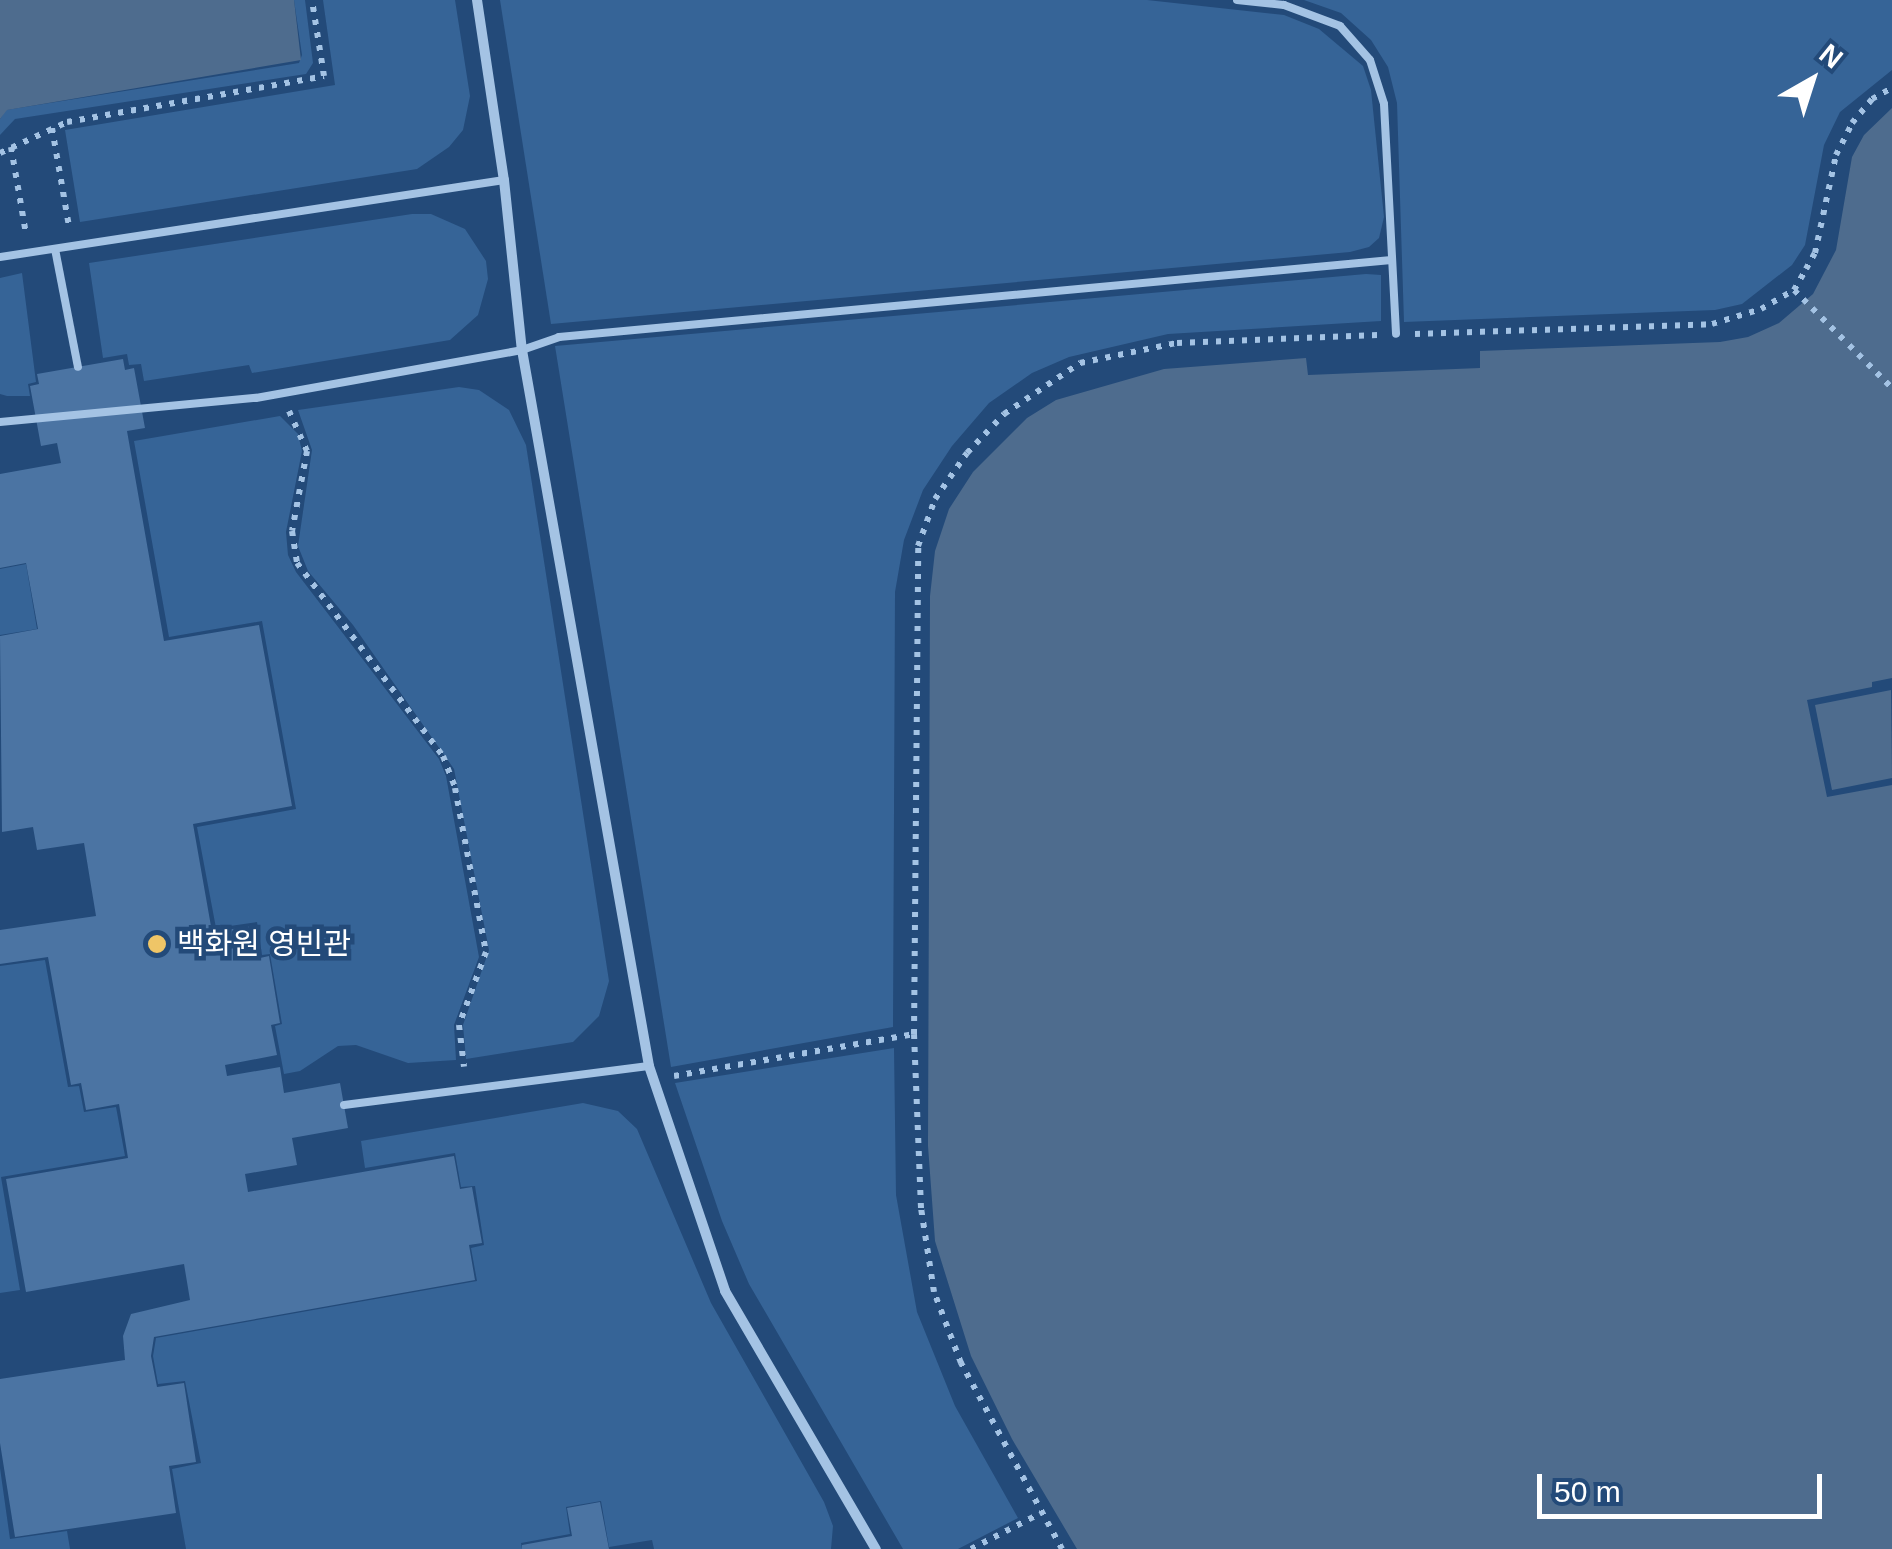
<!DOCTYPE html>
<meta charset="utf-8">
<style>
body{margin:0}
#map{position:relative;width:1892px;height:1549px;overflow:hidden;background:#234a79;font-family:Arial,"Noto Sans KR",sans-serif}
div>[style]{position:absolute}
.green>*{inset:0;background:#366497}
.water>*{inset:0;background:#4e6c8e}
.building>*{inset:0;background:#4b74a3}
.path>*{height:6px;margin-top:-3px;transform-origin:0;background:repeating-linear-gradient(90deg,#a4c3e4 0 5px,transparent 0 13px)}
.lane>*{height:8px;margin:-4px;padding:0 4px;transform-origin:4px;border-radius:4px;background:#a4c3e4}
.street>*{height:10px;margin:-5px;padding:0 5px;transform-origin:5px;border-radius:5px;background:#a4c3e4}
.dots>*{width:28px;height:28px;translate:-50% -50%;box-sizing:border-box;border:5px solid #234a79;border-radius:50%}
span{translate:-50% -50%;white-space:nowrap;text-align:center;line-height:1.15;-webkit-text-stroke:9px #234a79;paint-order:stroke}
.poi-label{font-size:30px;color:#fff}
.left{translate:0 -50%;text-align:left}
.north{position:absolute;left:1762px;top:30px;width:100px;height:100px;-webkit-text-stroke:8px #234a79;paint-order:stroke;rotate:39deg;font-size:28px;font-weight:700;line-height:40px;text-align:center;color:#fff}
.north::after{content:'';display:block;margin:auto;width:35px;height:45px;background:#fff;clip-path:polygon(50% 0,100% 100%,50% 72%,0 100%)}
.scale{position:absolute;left:1537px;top:1474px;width:285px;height:45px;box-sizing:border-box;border:5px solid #fff;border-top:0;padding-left:12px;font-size:30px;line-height:35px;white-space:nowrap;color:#fff;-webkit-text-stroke:8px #234a79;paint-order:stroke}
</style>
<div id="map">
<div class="green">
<div style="clip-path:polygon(294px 0,305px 0,313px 63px,306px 74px,15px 119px,0 135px,0 119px,6px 110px,299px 63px,302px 55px)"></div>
<div style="clip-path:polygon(323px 0,455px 0,470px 96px,463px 130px,449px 147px,417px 169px,80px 222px,65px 130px,335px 85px)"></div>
<div style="clip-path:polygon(500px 0,1147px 0,1284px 15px,1319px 29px,1363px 66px,1371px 90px,1384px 217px,1379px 238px,1369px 247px,1350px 252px,551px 324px)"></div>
<div style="clip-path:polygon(1304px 0,1892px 0,1892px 70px,1840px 112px,1824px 145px,1805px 245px,1792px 265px,1742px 304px,1715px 310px,1404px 322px,1397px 103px,1388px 67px,1371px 40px,1341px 13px)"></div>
<div style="clip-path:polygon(412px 214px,431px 214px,465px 229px,486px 261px,488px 279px,478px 315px,450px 340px,252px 373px,249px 365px,144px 381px,141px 364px,129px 365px,127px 354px,103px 358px,89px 263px)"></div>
<div style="clip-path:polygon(22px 273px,36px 382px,28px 384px,30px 396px,7px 396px,0 394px,0 278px)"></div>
<div style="clip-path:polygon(1366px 274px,1381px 275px,1381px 321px,1168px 334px,1069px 357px,1032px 373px,989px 403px,952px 446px,923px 490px,904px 540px,895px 592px,893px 1027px,671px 1067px,555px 346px)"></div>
<div style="clip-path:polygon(459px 387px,479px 390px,509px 410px,526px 445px,609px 981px,599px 1016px,573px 1042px,466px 1059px,463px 1025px,489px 950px,454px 769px,353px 625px,308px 571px,298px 546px,312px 450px,298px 410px)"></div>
<div style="clip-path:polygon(280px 416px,298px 434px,302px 451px,286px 532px,288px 555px,296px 572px,439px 759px,446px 776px,479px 957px,454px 1025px,456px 1060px,408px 1063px,356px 1045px,338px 1046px,300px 1071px,284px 1074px,275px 1026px,282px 1024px,270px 954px,262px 955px,257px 922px,216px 928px,197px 827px,296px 809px,262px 621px,169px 637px,134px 441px)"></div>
<div style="clip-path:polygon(26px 564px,37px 629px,0 635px,0 569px)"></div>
<div style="clip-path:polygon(45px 960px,68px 1087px,79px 1086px,84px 1112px,116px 1107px,125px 1156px,1px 1177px,20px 1290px,0 1293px,0 966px)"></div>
<div style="clip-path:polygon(894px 1048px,896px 1195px,917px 1312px,955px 1406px,1018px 1518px,958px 1549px,903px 1549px,749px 1284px,722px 1221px,675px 1083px)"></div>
<div style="clip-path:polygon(583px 1103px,618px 1111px,637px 1129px,711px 1303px,824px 1502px,833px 1526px,831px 1549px,654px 1549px,652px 1540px,609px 1547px,601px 1501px,566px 1507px,570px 1534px,521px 1543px,522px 1549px,186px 1549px,172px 1469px,201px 1463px,185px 1381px,158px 1384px,153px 1356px,156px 1338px,477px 1281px,471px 1248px,484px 1245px,475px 1186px,461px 1187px,455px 1153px,365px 1168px,361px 1141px)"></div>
<div style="clip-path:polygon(0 1468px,10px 1539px,67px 1531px,70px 1549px,0 1549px)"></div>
</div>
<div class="water">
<div style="clip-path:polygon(0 0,294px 0,301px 60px,7px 110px,0 119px)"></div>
<div style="clip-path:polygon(1892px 108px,1892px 678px,1872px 682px,1872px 687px,1807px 700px,1827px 797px,1892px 785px,1892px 1549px,1077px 1549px,1012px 1439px,971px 1356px,935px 1241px,928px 1146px,930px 596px,935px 551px,949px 509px,973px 472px,1027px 418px,1056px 400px,1164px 369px,1306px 358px,1308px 375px,1480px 368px,1480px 351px,1720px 342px,1748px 337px,1779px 323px,1813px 294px,1836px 250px,1852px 157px,1864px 135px)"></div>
<div style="clip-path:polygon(1891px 690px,1892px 778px,1832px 790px,1815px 705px)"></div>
</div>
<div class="building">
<div style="clip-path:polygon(123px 359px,125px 370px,134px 368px,145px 428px,127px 431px,164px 641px,259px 625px,292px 806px,193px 824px,212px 932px,254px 926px,260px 958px,269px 956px,280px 1023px,271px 1025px,277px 1055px,225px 1065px,227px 1076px,280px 1067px,284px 1093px,340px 1083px,348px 1128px,292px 1138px,297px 1165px,245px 1174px,248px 1192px,454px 1156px,460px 1189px,472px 1187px,482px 1243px,469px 1245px,475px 1280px,154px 1337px,151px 1356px,157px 1387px,184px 1383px,196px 1462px,169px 1466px,176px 1513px,15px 1537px,0 1443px,0 1379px,125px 1360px,123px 1336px,131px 1314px,190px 1300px,184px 1264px,26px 1292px,6px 1179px,128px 1158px,119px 1104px,86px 1110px,81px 1083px,71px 1085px,48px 957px,0 964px,0 930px,96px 916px,84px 843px,37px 850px,33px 827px,2px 832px,0 636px,38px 629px,26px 563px,0 568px,0 474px,61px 463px,57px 443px,41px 446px,30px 386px,39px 384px,37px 374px)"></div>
<div style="clip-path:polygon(600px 1502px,609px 1549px,522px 1549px,522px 1545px,572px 1536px,567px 1508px)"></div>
</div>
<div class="path">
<div style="left:52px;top:128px;width:99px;rotate:80.2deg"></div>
<div style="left:11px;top:147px;width:88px;rotate:80.2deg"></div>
<div style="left:0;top:153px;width:74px;rotate:-24.8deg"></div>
<div style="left:67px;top:122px;width:261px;rotate:-10.1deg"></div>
<div style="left:324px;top:76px;width:77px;rotate:-99deg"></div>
<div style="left:1794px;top:290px;width:139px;rotate:45deg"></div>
<div style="left:1415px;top:334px;width:297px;rotate:-1.9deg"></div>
<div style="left:1712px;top:324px;width:51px;rotate:-17deg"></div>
<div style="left:1761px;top:309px;width:38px;rotate:-30deg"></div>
<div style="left:1794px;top:290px;width:24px;rotate:-60deg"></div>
<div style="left:1806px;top:269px;width:18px;rotate:-61deg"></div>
<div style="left:1815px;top:253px;width:100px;rotate:-77.9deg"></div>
<div style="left:1836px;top:155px;width:36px;rotate:-63deg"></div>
<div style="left:1852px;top:123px;width:31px;rotate:-50deg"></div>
<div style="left:1872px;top:99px;width:23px;rotate:-29deg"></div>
<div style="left:289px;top:411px;width:44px;rotate:65.8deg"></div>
<div style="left:307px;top:451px;width:81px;rotate:100.6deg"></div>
<div style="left:292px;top:531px;width:32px;rotate:81deg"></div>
<div style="left:297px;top:563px;width:242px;rotate:52.9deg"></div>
<div style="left:443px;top:756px;width:34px;rotate:69deg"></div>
<div style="left:455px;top:788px;width:167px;rotate:79.3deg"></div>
<div style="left:486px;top:952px;width:78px;rotate:110.3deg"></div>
<div style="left:459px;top:1025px;width:42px;rotate:83.2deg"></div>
<div style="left:674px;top:1076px;width:244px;rotate:-9.9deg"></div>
<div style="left:971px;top:1549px;width:79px;rotate:-27.2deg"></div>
<div style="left:1062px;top:1549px;width:212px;rotate:-118.5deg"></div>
<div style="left:961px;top:1363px;width:76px;rotate:-110.8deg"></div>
<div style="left:934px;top:1292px;width:85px;rotate:-98.8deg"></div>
<div style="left:921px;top:1208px;width:174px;rotate:-92.3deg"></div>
<div style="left:914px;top:1034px;width:488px;rotate:-89.5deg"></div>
<div style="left:918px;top:546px;width:50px;rotate:-70.1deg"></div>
<div style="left:935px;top:499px;width:56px;rotate:-55.2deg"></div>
<div style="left:967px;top:453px;width:54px;rotate:-46.5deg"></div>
<div style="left:1004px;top:414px;width:92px;rotate:-33.9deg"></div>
<div style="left:1080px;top:363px;width:99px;rotate:-11.7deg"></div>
<div style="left:1177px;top:343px;width:201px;rotate:-2.3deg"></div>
</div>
<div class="lane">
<div style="left:1237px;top:0;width:47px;rotate:6.1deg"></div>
<div style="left:1284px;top:5px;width:60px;rotate:20.6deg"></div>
<div style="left:1340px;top:26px;width:45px;rotate:48.6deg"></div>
<div style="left:1370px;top:60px;width:46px;rotate:72.3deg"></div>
<div style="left:1384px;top:104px;width:230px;rotate:87deg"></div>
<div style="left:55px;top:249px;width:120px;rotate:79deg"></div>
<div style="left:0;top:257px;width:510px;rotate:-8.69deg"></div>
<div style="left:0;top:422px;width:257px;rotate:-5.4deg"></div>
<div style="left:256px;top:398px;width:270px;rotate:-10.2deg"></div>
<div style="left:522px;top:350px;width:39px;rotate:-19deg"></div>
<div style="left:559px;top:337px;width:836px;rotate:-5.29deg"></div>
<div style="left:344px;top:1105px;width:307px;rotate:-7.3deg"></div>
</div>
<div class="street">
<div style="left:477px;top:0;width:182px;rotate:81.5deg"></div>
<div style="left:504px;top:180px;width:171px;rotate:84deg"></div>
<div style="left:522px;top:350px;width:727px;rotate:79.94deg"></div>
<div style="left:649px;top:1066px;width:237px;rotate:71.3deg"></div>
<div style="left:725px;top:1291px;width:299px;rotate:59.7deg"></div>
</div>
<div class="dots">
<div style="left:157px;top:944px;background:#efc567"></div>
</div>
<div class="poi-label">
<span class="left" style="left:177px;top:944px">백화원 영빈관</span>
</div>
<div class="north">N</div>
<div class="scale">50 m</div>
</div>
